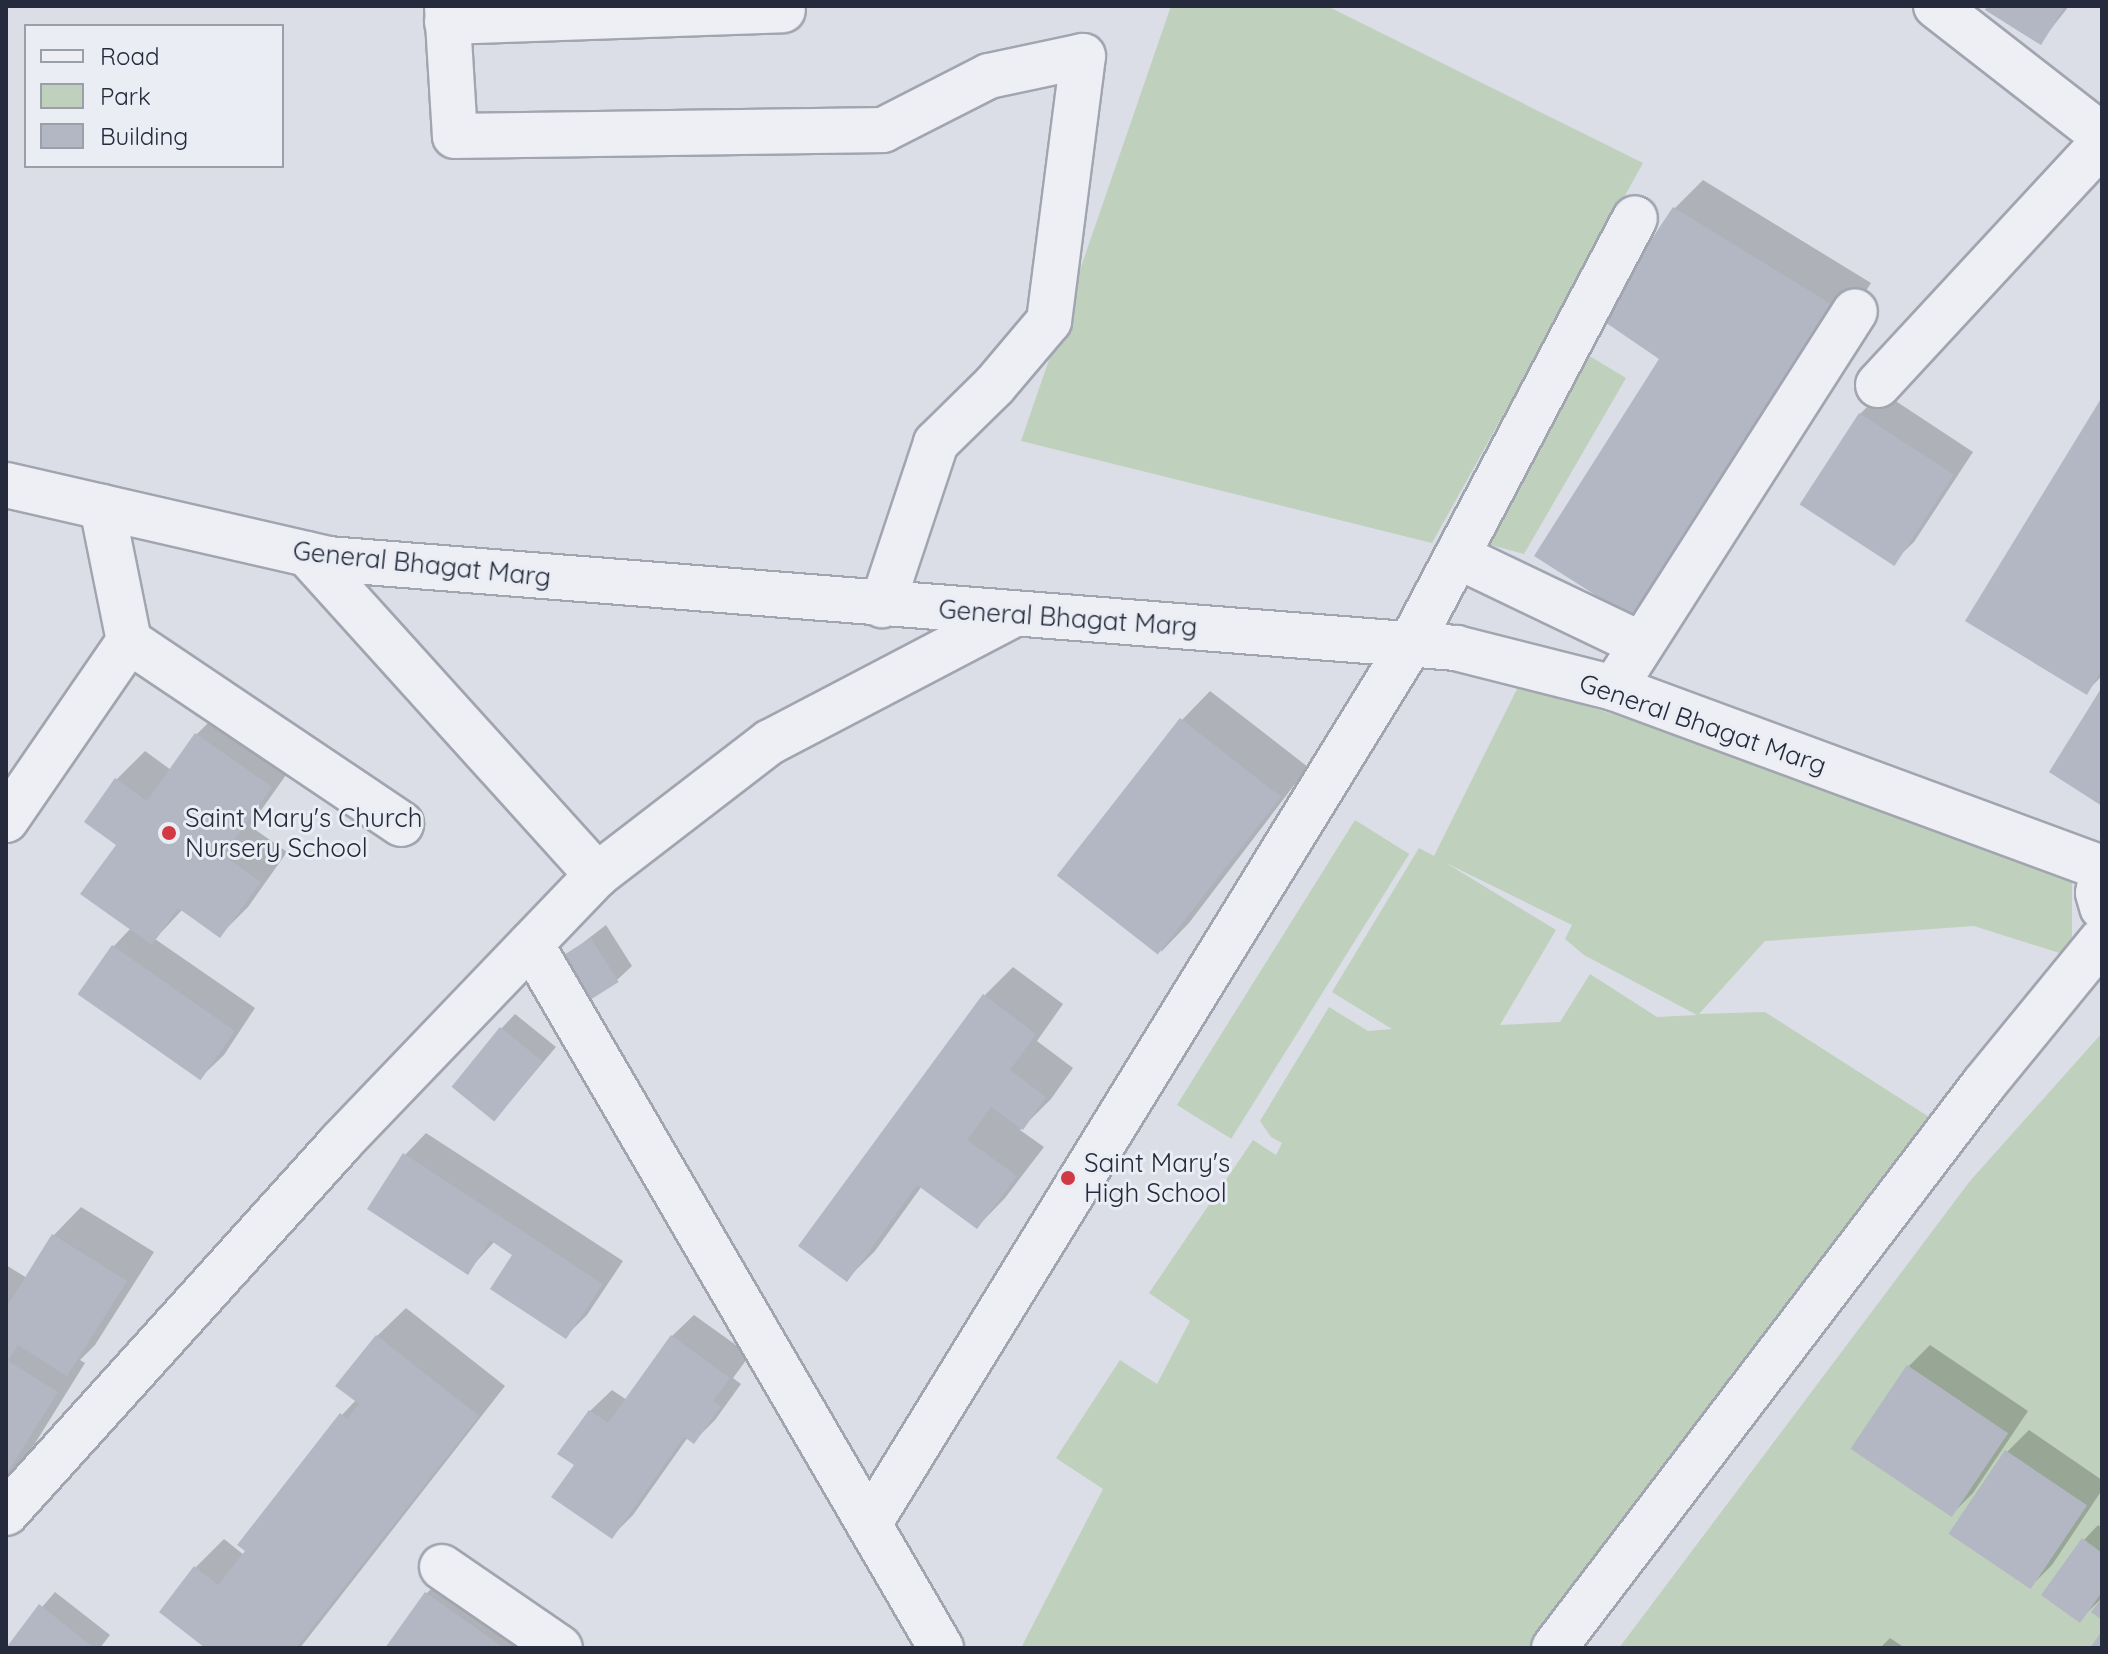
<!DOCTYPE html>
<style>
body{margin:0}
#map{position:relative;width:2108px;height:1654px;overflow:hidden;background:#dbdee6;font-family:Quicksand,sans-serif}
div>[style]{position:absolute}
.green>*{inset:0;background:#bfd0bc;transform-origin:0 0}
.shadow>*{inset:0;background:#0003}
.building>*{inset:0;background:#b2b7c3;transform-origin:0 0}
.roads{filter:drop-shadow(2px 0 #a1a5b0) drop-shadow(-2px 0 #a1a5b0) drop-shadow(0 2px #a1a5b0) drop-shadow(0 -2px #a1a5b0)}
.minor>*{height:44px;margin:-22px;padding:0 22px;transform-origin:22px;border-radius:22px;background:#eeeff4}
.dots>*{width:22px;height:22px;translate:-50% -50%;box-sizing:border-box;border:4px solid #eaedf4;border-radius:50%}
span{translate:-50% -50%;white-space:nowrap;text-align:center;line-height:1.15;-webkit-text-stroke:6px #eaedf4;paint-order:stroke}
.street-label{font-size:26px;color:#252b3c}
.poi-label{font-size:26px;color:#252b3c}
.left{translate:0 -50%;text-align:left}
.frame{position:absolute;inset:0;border:8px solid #252b3c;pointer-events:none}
.legend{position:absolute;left:24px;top:24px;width:260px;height:144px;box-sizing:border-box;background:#eaedf4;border:2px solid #9b9faa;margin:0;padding:10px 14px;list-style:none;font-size:24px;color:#252b3c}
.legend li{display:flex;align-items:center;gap:16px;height:40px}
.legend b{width:40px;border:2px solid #9b9faa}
</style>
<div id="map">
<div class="green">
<div style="clip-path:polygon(1171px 6px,1327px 6px,1643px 163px,1432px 543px,1021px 441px)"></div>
<div style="clip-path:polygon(1573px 346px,1626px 378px,1524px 554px,1469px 539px)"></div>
<div style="clip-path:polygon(evenodd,1519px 685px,1769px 763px,2072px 882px,2072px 957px,1974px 926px,1765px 941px,1699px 1014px,1765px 1012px,1937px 1122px,1540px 1648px,1021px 1648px,1103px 1489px,1056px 1458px,1120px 1360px,1157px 1384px,1190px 1321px,1149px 1293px,1253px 1140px,1276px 1155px,1282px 1143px,1271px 1137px,1260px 1121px,1329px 1007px,1368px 1031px,1392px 1029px,1332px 992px,1419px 848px,1434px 856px,1519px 685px,1446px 863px,1572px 925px,1565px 939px,1584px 955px,1697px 1015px,1657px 1017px,1590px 974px,1560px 1022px,1500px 1025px,1556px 930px,1446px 863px)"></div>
<div style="left:1355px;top:820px;width:64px;height:336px;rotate:32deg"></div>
<div style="clip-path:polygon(2102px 1033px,2102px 1648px,1619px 1648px,1970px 1181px)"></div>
</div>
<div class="shadow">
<div style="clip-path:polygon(1990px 6px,2069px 6px,2040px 43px)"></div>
<div style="clip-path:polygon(1703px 180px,1871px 283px,1672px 595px,1662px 358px,1675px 208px)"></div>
<div style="clip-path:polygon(1882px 392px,1973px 452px,1914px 542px,1892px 563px,1860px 414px)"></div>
<div style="clip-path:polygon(2102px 400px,2102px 676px,2086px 692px)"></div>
<div style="clip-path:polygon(1210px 691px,1308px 767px,1189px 923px,1161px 952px,1182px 720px)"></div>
<div style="clip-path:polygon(225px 706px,298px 758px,250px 826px,287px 852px,248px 907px,220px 935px,183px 909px,155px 939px,255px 1008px,224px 1055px,202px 1076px,113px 947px,131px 928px,118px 844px,117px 779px,145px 751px,171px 770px,197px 734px)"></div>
<div style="clip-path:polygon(606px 925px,632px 966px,617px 980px,563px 958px)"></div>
<div style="clip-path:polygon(1013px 967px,1063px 1004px,1037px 1041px,1073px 1068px,1051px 1099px,1020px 1130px,1044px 1147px,1005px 1198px,977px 1227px,922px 1186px,875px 1251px,847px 1279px,985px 995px)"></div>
<div style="clip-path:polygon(515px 1014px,556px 1047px,495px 1119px,501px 1029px)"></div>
<div style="clip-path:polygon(426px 1133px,623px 1261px,587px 1315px,566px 1336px,515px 1254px,495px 1241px,467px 1272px,405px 1155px)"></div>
<div style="clip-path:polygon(81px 1207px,154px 1252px,95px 1345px,80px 1360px,85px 1363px,6px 1490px,6px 1265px,27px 1278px,53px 1236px)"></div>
<div style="clip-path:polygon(406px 1308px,505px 1386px,300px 1648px,208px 1648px,196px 1567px,224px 1539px,244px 1555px,342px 1415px,356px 1400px,377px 1336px)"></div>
<div style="clip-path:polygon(694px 1315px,750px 1355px,733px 1378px,741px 1384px,715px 1420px,694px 1441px,688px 1437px,633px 1515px,611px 1537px,577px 1465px,590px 1411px,612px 1390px,627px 1400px,672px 1336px)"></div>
<div style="clip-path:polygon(1930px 1345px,2028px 1411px,1973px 1493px,1951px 1515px,1909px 1366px)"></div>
<div style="clip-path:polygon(2029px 1430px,2102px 1480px,2102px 1490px,2052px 1565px,2030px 1587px,2007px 1452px)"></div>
<div style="clip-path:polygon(2098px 1525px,2102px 1528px,2102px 1618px,2100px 1600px,2079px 1620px,2084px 1540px)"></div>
<div style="clip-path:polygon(455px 1565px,572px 1648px,387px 1648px,427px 1593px)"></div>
<div style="clip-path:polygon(55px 1592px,110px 1635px,100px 1648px,7px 1648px)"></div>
<div style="clip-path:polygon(1890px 1638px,1905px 1648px,1880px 1648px)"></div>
</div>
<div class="building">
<div style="clip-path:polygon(1987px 6px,2065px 6px,2041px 45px,1985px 10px)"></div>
<div style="clip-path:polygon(1673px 207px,1844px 312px,1644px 626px,1534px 556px,1659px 359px,1599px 318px)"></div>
<div style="clip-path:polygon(2102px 397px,2102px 669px,2087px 695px,1965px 621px)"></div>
<div style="left:1859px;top:413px;width:113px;height:109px;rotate:33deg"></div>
<div style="clip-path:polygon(2102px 687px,2102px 806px,2049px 772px)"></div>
<div style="left:1180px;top:718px;width:128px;height:200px;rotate:38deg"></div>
<div style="clip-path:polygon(195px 733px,272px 787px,223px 855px,261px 882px,220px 938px,178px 908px,152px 945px,80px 894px,116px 845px,84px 822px,115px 778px,147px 801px)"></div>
<div style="left:591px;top:938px;width:52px;height:36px;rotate:58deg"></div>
<div style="left:112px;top:945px;width:150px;height:60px;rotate:35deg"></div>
<div style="clip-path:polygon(983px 994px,1036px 1034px,1010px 1070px,1046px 1097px,1023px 1130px,991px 1107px,967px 1140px,1017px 1176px,977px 1229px,917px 1185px,847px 1282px,798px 1246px)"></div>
<div style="left:500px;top:1027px;width:55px;height:77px;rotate:39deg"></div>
<div style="clip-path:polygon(403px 1153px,603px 1284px,566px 1339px,490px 1289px,512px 1255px,490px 1240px,468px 1275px,367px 1209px)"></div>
<div style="clip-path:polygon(52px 1234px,127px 1281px,67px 1376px,18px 1345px,8px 1361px,58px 1392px,6px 1475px,6px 1308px)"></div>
<div style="clip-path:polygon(376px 1335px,479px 1416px,296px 1648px,205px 1648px,159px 1612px,194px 1566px,218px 1585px,245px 1551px,237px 1545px,340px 1413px,347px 1419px,359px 1404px,335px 1386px)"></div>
<div style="clip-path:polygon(671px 1335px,730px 1378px,713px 1401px,721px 1406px,694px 1444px,684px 1437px,612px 1539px,551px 1497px,574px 1465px,557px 1454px,589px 1410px,608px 1423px)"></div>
<div style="left:1907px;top:1365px;width:122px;height:101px;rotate:34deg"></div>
<div style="left:2005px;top:1450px;width:99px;height:101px;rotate:34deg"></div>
<div style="clip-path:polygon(2082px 1538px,2102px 1553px,2102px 1592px,2080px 1623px,2041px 1595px)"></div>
<div style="clip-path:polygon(425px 1592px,504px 1648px,385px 1648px)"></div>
<div style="clip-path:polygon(2102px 1598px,2102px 1620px,2091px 1612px)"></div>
<div style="clip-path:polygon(39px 1604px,94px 1648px,6px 1648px)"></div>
<div style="clip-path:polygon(2100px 1634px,2102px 1648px,2090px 1648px)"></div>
</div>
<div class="roads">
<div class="minor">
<div style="left:447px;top:6px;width:130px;rotate:86.5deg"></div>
<div style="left:455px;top:136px;width:428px;rotate:-0.8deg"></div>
<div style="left:883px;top:130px;width:119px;rotate:-27deg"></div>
<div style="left:989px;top:76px;width:96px;rotate:-12deg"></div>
<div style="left:1083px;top:56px;width:267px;rotate:97.3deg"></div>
<div style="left:1049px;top:321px;width:84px;rotate:130.2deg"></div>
<div style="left:995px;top:385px;width:83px;rotate:135.5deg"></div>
<div style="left:936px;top:443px;width:171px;rotate:108.4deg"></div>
<div style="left:1936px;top:6px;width:210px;rotate:37.9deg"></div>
<div style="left:447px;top:22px;width:336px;rotate:-2deg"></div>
<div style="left:1878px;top:385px;width:330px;rotate:-47.2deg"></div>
<div style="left:6px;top:485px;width:330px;rotate:12.9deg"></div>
<div style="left:328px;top:559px;width:1132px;rotate:4.51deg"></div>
<div style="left:1456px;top:648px;width:163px;rotate:14.2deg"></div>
<div style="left:1614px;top:688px;width:520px;rotate:20.25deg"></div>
<div style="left:102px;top:507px;width:137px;rotate:78.6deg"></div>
<div style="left:129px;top:641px;width:328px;rotate:33.9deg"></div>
<div style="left:307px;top:554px;width:433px;rotate:47.9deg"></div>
<div style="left:1457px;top:556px;width:204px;rotate:25.6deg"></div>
<div style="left:1614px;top:688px;width:447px;rotate:-57.4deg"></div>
<div style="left:6px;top:820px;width:217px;rotate:-55.5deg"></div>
<div style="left:2102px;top:871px;width:22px;rotate:100deg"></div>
<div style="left:2098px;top:893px;width:15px;rotate:74deg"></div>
<div style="left:531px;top:944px;width:815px;rotate:59.78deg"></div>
<div style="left:6px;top:1513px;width:498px;rotate:-47.9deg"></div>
<div style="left:340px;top:1143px;width:371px;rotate:-46.2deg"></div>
<div style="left:597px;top:875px;width:218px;rotate:-37.6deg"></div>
<div style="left:770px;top:742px;width:274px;rotate:-27.6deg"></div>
<div style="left:869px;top:1524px;width:1034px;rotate:-58.4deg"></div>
<div style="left:1411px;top:643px;width:480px;rotate:-62.2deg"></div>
<div style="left:442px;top:1567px;width:143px;rotate:34.5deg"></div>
<div style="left:1554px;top:1648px;width:709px;rotate:-52.68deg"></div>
<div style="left:1984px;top:1084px;width:186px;rotate:-50.7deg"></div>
</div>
</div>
<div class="dots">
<div style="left:169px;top:833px;background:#d13a45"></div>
<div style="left:1068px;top:1178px;background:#d13a45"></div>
</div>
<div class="street-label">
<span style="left:422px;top:564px;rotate:6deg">General Bhagat Marg</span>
<span style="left:1068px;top:618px;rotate:4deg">General Bhagat Marg</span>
<span style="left:1703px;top:724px;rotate:19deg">General Bhagat Marg</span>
</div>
<div class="poi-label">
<span class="left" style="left:185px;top:833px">Saint Mary's Church<br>Nursery School</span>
<span class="left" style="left:1084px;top:1178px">Saint Mary's<br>High School</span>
</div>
<div class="frame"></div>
<ul class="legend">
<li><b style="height:10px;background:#eeeff4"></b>Road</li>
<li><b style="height:22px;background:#bfd0bc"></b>Park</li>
<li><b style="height:22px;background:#b2b7c3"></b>Building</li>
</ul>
</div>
